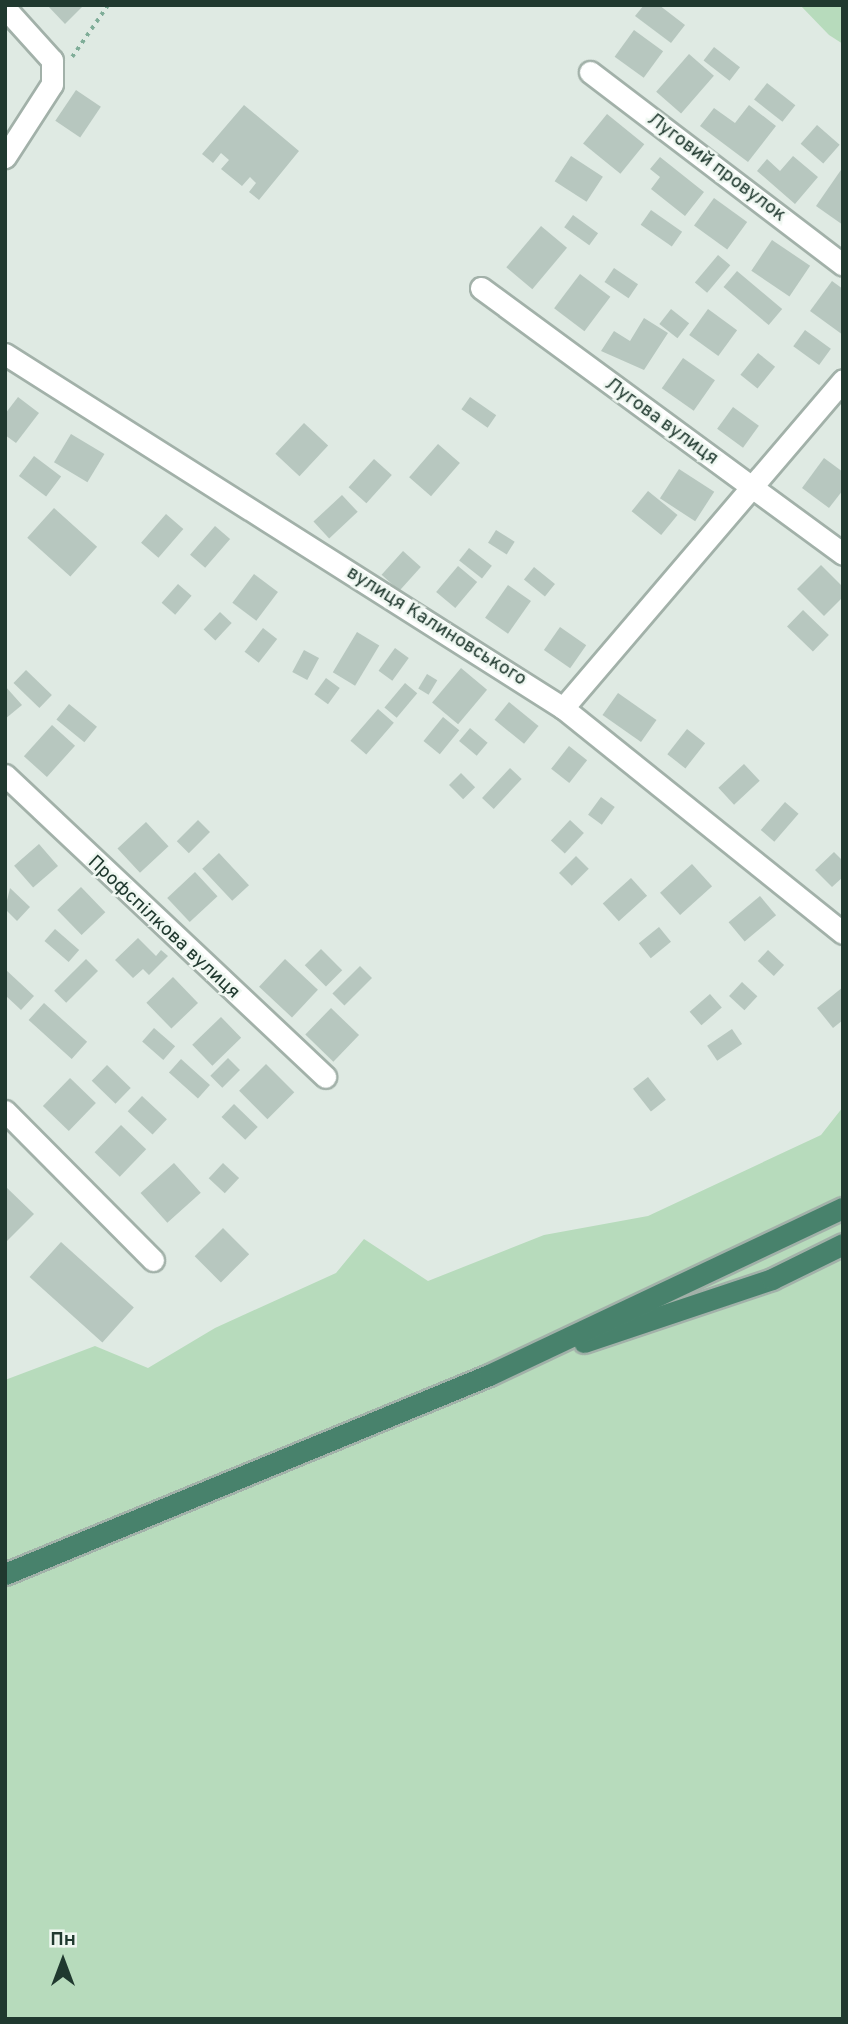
<!DOCTYPE html>
<meta charset="utf-8">
<style>
body{margin:0}
#map{position:relative;width:848px;height:2024px;overflow:hidden;background:#dfeae3;font-family:Overpass,sans-serif}
div>[style]{position:absolute}
.green>*{inset:0;background:#b7dbbc}
.building>*{inset:0;background:#b7c7bf;transform-origin:0 0}
.path>*{height:3.5px;margin-top:-1.75px;transform-origin:0;background:repeating-linear-gradient(90deg,#7fad98 0 3.5px,transparent 0 8.5px)}
.roads{filter:drop-shadow(2px 0 #a2b1a9) drop-shadow(-2px 0 #a2b1a9) drop-shadow(0 2px #a2b1a9) drop-shadow(0 -2px #a2b1a9)}
.minor>*{height:21px;margin:-10.5px;padding:0 10.5px;transform-origin:10.5px;border-radius:10.5px;background:#fff}
.secondary>*{height:21px;margin:-10.5px;padding:0 10.5px;transform-origin:10.5px;border-radius:10.5px;background:#fff}
.trunk>*{height:21px;margin:-10.5px;padding:0 10.5px;transform-origin:10.5px;border-radius:10.5px;background:#48826c}
span{translate:-50% -50%;white-space:nowrap;text-align:center;line-height:1.15;-webkit-text-stroke:5px #eff7f1;paint-order:stroke}
.street-label{font-size:19px;color:#20392f}
.frame{position:absolute;inset:0;border:7px solid #20392f;pointer-events:none}
.north{position:absolute;left:28px;top:1926px;width:70px;height:70px;-webkit-text-stroke:5px #eff7f1;paint-order:stroke;rotate:0deg;font-size:19px;font-weight:700;line-height:28px;text-align:center;color:#20392f}
.north::after{content:'';display:block;margin:auto;width:24px;height:32px;background:#20392f;clip-path:polygon(50% 0,100% 100%,50% 72%,0 100%)}
</style>
<div id="map">
<div class="green">
<div style="clip-path:polygon(800px 5px,843px 5px,843px 44px,829px 35px)"></div>
<div style="clip-path:polygon(843px 1107px,843px 2019px,5px 2019px,5px 1380px,95px 1346px,148px 1368px,215px 1328px,336px 1273px,364px 1239px,428px 1281px,544px 1235px,648px 1216px,821px 1135px)"></div>
</div>
<div class="building">
<div style="clip-path:polygon(47px 5px,84px 5px,65px 24px)"></div>
<div style="clip-path:polygon(644px 5px,659px 5px,685px 25px,671px 43px,635px 16px)"></div>
<div style="left:634px;top:30px;width:36px;height:33px;rotate:36deg"></div>
<div style="left:714px;top:47px;width:33px;height:17px;rotate:38deg"></div>
<div style="left:689px;top:54px;width:33px;height:50px;rotate:41deg"></div>
<div style="left:767px;top:83px;width:36px;height:21px;rotate:38deg"></div>
<div style="left:76px;top:90px;width:30px;height:37px;rotate:34deg"></div>
<div style="clip-path:polygon(244px 105px,299px 151px,259px 200px,249px 192px,256px 183px,250px 177px,242px 186px,221px 169px,229px 160px,221px 153px,213px 163px,202px 154px)"></div>
<div style="clip-path:polygon(749px 105px,776px 126px,748px 162px,700px 126px,714px 108px,735px 123px)"></div>
<div style="left:607px;top:114px;width:48px;height:38px;rotate:39deg"></div>
<div style="left:817px;top:125px;width:30px;height:25px;rotate:41deg"></div>
<div style="left:571px;top:156px;width:38px;height:30px;rotate:33deg"></div>
<div style="clip-path:polygon(793px 156px,818px 177px,795px 204px,757px 171px,767px 159px,780px 171px)"></div>
<div style="clip-path:polygon(660px 157px,704px 192px,685px 216px,651px 189px,660px 177px,650px 169px)"></div>
<div style="clip-path:polygon(843px 167px,843px 225px,816px 206px)"></div>
<div style="left:714px;top:198px;width:41px;height:34px;rotate:36deg"></div>
<div style="left:651px;top:210px;width:38px;height:18px;rotate:35deg"></div>
<div style="left:573px;top:215px;width:31px;height:15px;rotate:36deg"></div>
<div style="left:541px;top:226px;width:34px;height:54px;rotate:40deg"></div>
<div style="left:772px;top:240px;width:46px;height:37px;rotate:34deg"></div>
<div style="left:718px;top:255px;width:16px;height:36px;rotate:40deg"></div>
<div style="left:614px;top:268px;width:29px;height:17px;rotate:34deg"></div>
<div style="left:737px;top:271px;width:59px;height:21px;rotate:40deg"></div>
<div style="left:580px;top:274px;width:38px;height:43px;rotate:37deg"></div>
<div style="clip-path:polygon(832px 281px,843px 289px,843px 335px,810px 311px)"></div>
<div style="left:671px;top:309px;width:23px;height:19px;rotate:38deg"></div>
<div style="left:708px;top:309px;width:36px;height:32px;rotate:36deg"></div>
<div style="clip-path:polygon(644px 318px,668px 333px,644px 370px,601px 351px,614px 331px,630px 341px)"></div>
<div style="left:805px;top:330px;width:32px;height:20px;rotate:36deg"></div>
<div style="left:758px;top:353px;width:22px;height:28px;rotate:39deg"></div>
<div style="left:683px;top:358px;width:39px;height:37px;rotate:35deg"></div>
<div style="clip-path:polygon(18px 397px,39px 413px,16px 443px,5px 435px,5px 414px)"></div>
<div style="left:470px;top:397px;width:32px;height:15px;rotate:35deg"></div>
<div style="left:733px;top:407px;width:32px;height:27px;rotate:36deg"></div>
<div style="left:304px;top:423px;width:33px;height:42px;rotate:43deg"></div>
<div style="left:71px;top:434px;width:39px;height:33px;rotate:31deg"></div>
<div style="left:438px;top:444px;width:29px;height:44px;rotate:41deg"></div>
<div style="left:34px;top:456px;width:34px;height:25px;rotate:37deg"></div>
<div style="clip-path:polygon(824px 458px,843px 472px,843px 490px,829px 508px,802px 488px)"></div>
<div style="left:374px;top:459px;width:24px;height:38px;rotate:42deg"></div>
<div style="left:679px;top:469px;width:42px;height:35px;rotate:33deg"></div>
<div style="left:648px;top:491px;width:38px;height:26px;rotate:39deg"></div>
<div style="left:342px;top:495px;width:23px;height:39px;rotate:47deg"></div>
<div style="left:54px;top:508px;width:58px;height:40px;rotate:42deg"></div>
<div style="left:166px;top:514px;width:23px;height:38px;rotate:41deg"></div>
<div style="left:215px;top:526px;width:20px;height:38px;rotate:41deg"></div>
<div style="left:496px;top:530px;width:22px;height:15px;rotate:32deg"></div>
<div style="left:469px;top:548px;width:29px;height:16px;rotate:38deg"></div>
<div style="left:403px;top:551px;width:24px;height:32px;rotate:42deg"></div>
<div style="clip-path:polygon(821px 565px,843px 587px,843px 597px,824px 616px,797px 589px)"></div>
<div style="left:458px;top:566px;width:25px;height:34px;rotate:40deg"></div>
<div style="left:534px;top:567px;width:27px;height:16px;rotate:39deg"></div>
<div style="left:254px;top:574px;width:30px;height:36px;rotate:37deg"></div>
<div style="left:178px;top:584px;width:18px;height:25px;rotate:41deg"></div>
<div style="left:508px;top:585px;width:28px;height:40px;rotate:35deg"></div>
<div style="left:803px;top:610px;width:36px;height:23px;rotate:44deg"></div>
<div style="left:220px;top:612px;width:16px;height:24px;rotate:43deg"></div>
<div style="left:560px;top:627px;width:32px;height:28px;rotate:35deg"></div>
<div style="left:263px;top:628px;width:18px;height:30px;rotate:38deg"></div>
<div style="left:357px;top:632px;width:26px;height:47px;rotate:31deg"></div>
<div style="left:395px;top:648px;width:17px;height:28px;rotate:36deg"></div>
<div style="left:304px;top:650px;width:17px;height:25px;rotate:28deg"></div>
<div style="left:461px;top:668px;width:34px;height:45px;rotate:40deg"></div>
<div style="left:26px;top:670px;width:36px;height:18px;rotate:44deg"></div>
<div style="left:427px;top:674px;width:12px;height:17px;rotate:31deg"></div>
<div style="left:326px;top:678px;width:17px;height:20px;rotate:36deg"></div>
<div style="left:405px;top:683px;width:16px;height:32px;rotate:40deg"></div>
<div style="clip-path:polygon(5px 686px,22px 705px,5px 719px)"></div>
<div style="left:618px;top:693px;width:47px;height:27px;rotate:35deg"></div>
<div style="left:509px;top:702px;width:38px;height:23px;rotate:39deg"></div>
<div style="left:69px;top:704px;width:36px;height:20px;rotate:39deg"></div>
<div style="left:378px;top:709px;width:21px;height:42px;rotate:41deg"></div>
<div style="left:443px;top:717px;width:21px;height:31px;rotate:39deg"></div>
<div style="left:52px;top:725px;width:31px;height:42px;rotate:42deg"></div>
<div style="left:470px;top:728px;width:23px;height:17px;rotate:40deg"></div>
<div style="left:687px;top:729px;width:23px;height:32px;rotate:38deg"></div>
<div style="left:569px;top:746px;width:23px;height:29px;rotate:38deg"></div>
<div style="left:744px;top:764px;width:23px;height:35px;rotate:47deg"></div>
<div style="left:510px;top:768px;width:16px;height:41px;rotate:43deg"></div>
<div style="left:461px;top:773px;width:20px;height:17px;rotate:45deg"></div>
<div style="left:601px;top:797px;width:17px;height:22px;rotate:36deg"></div>
<div style="left:785px;top:802px;width:18px;height:37px;rotate:41deg"></div>
<div style="left:198px;top:820px;width:17px;height:30px;rotate:45deg"></div>
<div style="left:570px;top:820px;width:19px;height:28px;rotate:43deg"></div>
<div style="left:146px;top:822px;width:33px;height:39px;rotate:47deg"></div>
<div style="left:39px;top:844px;width:29px;height:33px;rotate:49deg"></div>
<div style="clip-path:polygon(834px 852px,843px 861px,843px 877px,832px 887px,815px 870px)"></div>
<div style="left:219px;top:853px;width:44px;height:23px;rotate:47deg"></div>
<div style="left:576px;top:856px;width:18px;height:24px;rotate:45deg"></div>
<div style="left:692px;top:864px;width:30px;height:43px;rotate:48deg"></div>
<div style="left:195px;top:872px;width:33px;height:38px;rotate:47deg"></div>
<div style="left:631px;top:878px;width:24px;height:38px;rotate:48deg"></div>
<div style="left:81px;top:887px;width:35px;height:33px;rotate:46deg"></div>
<div style="clip-path:polygon(10px 888px,30px 907px,17px 921px,5px 909px)"></div>
<div style="left:760px;top:896px;width:25px;height:41px;rotate:50deg"></div>
<div style="left:659px;top:927px;width:19px;height:26px;rotate:51deg"></div>
<div style="left:55px;top:929px;width:32px;height:16px;rotate:41deg"></div>
<div style="clip-path:polygon(138px 938px,156px 956px,161px 950px,168px 956px,149px 975px,143px 969px,133px 978px,115px 960px)"></div>
<div style="left:321px;top:949px;width:30px;height:23px;rotate:45deg"></div>
<div style="left:768px;top:950px;width:22px;height:15px;rotate:43deg"></div>
<div style="left:86px;top:959px;width:17px;height:45px;rotate:45deg"></div>
<div style="left:285px;top:959px;width:45px;height:38px;rotate:43deg"></div>
<div style="left:360px;top:966px;width:17px;height:39px;rotate:45deg"></div>
<div style="clip-path:polygon(5px 969px,34px 996px,21px 1010px,5px 995px)"></div>
<div style="left:173px;top:977px;width:36px;height:37px;rotate:46deg"></div>
<div style="left:742px;top:982px;width:21px;height:19px;rotate:43deg"></div>
<div style="clip-path:polygon(843px 987px,843px 1020px,833px 1028px,817px 1008px)"></div>
<div style="left:710px;top:994px;width:18px;height:27px;rotate:49deg"></div>
<div style="left:44px;top:1003px;width:58px;height:23px;rotate:42deg"></div>
<div style="left:331px;top:1008px;width:39px;height:37px;rotate:44deg"></div>
<div style="left:221px;top:1017px;width:29px;height:40px;rotate:46deg"></div>
<div style="left:154px;top:1028px;width:28px;height:18px;rotate:41deg"></div>
<div style="left:732px;top:1029px;width:18px;height:30px;rotate:56deg"></div>
<div style="left:228px;top:1058px;width:17px;height:25px;rotate:45deg"></div>
<div style="left:181px;top:1059px;width:39px;height:18px;rotate:42deg"></div>
<div style="left:266px;top:1064px;width:40px;height:38px;rotate:45deg"></div>
<div style="left:107px;top:1065px;width:33px;height:22px;rotate:44deg"></div>
<div style="left:648px;top:1077px;width:29px;height:19px;rotate:52deg"></div>
<div style="left:70px;top:1078px;width:36px;height:39px;rotate:44deg"></div>
<div style="left:142px;top:1096px;width:34px;height:21px;rotate:43deg"></div>
<div style="left:234px;top:1104px;width:33px;height:18px;rotate:44deg"></div>
<div style="left:121px;top:1125px;width:35px;height:38px;rotate:44deg"></div>
<div style="left:174px;top:1163px;width:40px;height:45px;rotate:48deg"></div>
<div style="left:223px;top:1163px;width:22px;height:21px;rotate:43deg"></div>
<div style="clip-path:polygon(5px 1186px,34px 1214px,5px 1243px)"></div>
<div style="left:223px;top:1228px;width:37px;height:40px;rotate:45deg"></div>
<div style="left:61px;top:1242px;width:98px;height:47px;rotate:42deg"></div>
</div>
<div class="path">
<div style="left:72px;top:57px;width:63px;rotate:-55.3deg"></div>
</div>
<div class="roads">
<div class="minor">
<div style="left:5px;top:8px;width:70px;rotate:47.9deg"></div>
<div style="left:52px;top:60px;width:24px;rotate:90deg"></div>
<div style="left:52px;top:84px;width:87px;rotate:122.8deg"></div>
<div style="left:590px;top:72px;width:318px;rotate:37.3deg"></div>
<div style="left:481px;top:288px;width:449px;rotate:36.3deg"></div>
<div style="left:563px;top:708px;width:431px;rotate:-49.5deg"></div>
<div style="left:5px;top:775px;width:440px;rotate:43.3deg"></div>
<div style="left:5px;top:1111px;width:210px;rotate:45.2deg"></div>
</div>
<div class="secondary">
<div style="left:5px;top:354px;width:661px;rotate:32.39deg"></div>
<div style="left:563px;top:708px;width:359px;rotate:38.8deg"></div>
</div>
<div class="trunk">
<div style="left:584px;top:1342px;width:198px;rotate:-18.5deg"></div>
<div style="left:772px;top:1279px;width:79px;rotate:-26.2deg"></div>
<div style="left:5px;top:1574px;width:523px;rotate:-22.35deg"></div>
<div style="left:489px;top:1375px;width:391px;rotate:-25.3deg"></div>
</div>
</div>
<div class="street-label">
<span style="left:716px;top:168px;rotate:37deg">Луговий провулок</span>
<span style="left:661px;top:422px;rotate:36deg">Лугова вулиця</span>
<span style="left:436px;top:627px;rotate:32deg">вулиця Калиновського</span>
<span style="left:163px;top:928px;rotate:43deg">Профспілкова вулиця</span>
</div>
<div class="frame"></div>
<div class="north">Пн</div>
</div>
